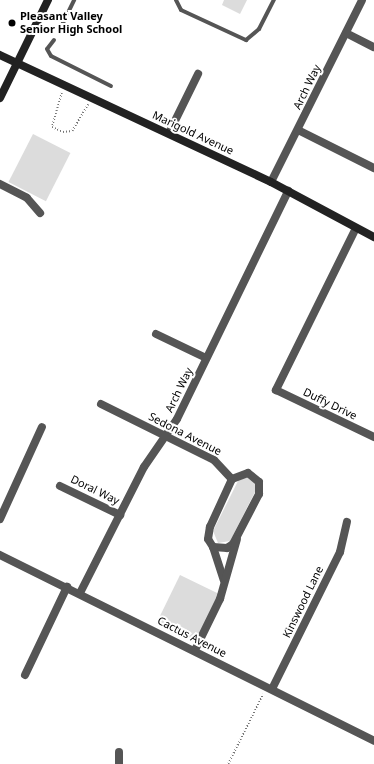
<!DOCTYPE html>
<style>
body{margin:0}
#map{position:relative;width:374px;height:764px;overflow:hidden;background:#fff;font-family:"Noto Sans",sans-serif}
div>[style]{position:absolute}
.green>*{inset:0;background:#dcdcdc;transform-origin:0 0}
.path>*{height:1.5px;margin-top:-0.75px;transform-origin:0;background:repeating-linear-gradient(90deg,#777 0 1px,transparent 0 3px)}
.lane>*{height:4px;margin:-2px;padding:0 2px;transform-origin:2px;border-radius:2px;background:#555}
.street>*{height:8px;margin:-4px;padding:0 4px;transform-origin:4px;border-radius:4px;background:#555}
.secondary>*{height:8px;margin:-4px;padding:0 4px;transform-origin:4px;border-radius:4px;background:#222}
.dots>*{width:11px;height:11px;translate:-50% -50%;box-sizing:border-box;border:2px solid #fff;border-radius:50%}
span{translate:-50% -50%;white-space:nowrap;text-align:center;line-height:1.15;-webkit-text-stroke:4px #fff;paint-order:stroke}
.poi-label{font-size:11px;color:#000;font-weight:700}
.left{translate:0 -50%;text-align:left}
.street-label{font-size:11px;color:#000}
</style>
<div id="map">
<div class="green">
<div style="clip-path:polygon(224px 0,247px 0,240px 14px,222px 5px)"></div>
<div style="left:33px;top:134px;width:42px;height:54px;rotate:27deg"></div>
<div style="clip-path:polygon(247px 476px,255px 481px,256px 490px,230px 541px,218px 543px,213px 531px,238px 481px)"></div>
<div style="left:180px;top:575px;width:43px;height:54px;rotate:26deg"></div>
</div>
<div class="path">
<div style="left:62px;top:93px;width:35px;rotate:106deg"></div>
<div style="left:52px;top:127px;width:12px;rotate:24deg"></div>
<div style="left:63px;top:132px;width:9px;rotate:-6deg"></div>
<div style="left:72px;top:131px;width:31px;rotate:-59deg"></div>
<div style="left:228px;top:764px;width:78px;rotate:-63.4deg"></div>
</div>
<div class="lane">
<div style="left:176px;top:0;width:11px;rotate:63deg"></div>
<div style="left:181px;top:10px;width:72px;rotate:24.8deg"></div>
<div style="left:246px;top:40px;width:17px;rotate:-40deg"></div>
<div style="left:259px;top:29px;width:33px;rotate:-63deg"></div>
<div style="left:61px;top:27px;width:30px;rotate:-64deg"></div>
<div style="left:54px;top:40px;width:11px;rotate:128deg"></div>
<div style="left:47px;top:49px;width:8px;rotate:60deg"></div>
<div style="left:51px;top:56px;width:67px;rotate:26.6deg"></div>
</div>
<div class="street">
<div style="left:346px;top:33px;width:31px;rotate:27deg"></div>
<div style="left:298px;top:130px;width:85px;rotate:26.6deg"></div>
<div style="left:169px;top:133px;width:66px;rotate:-63.8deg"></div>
<div style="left:271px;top:182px;width:203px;rotate:-63.4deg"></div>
<div style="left:0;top:184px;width:30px;rotate:27deg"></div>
<div style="left:27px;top:198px;width:20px;rotate:49deg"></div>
<div style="left:356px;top:228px;width:181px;rotate:116.3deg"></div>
<div style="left:276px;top:390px;width:109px;rotate:25.6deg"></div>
<div style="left:156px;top:334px;width:55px;rotate:25.6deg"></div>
<div style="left:101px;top:404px;width:126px;rotate:26.4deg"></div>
<div style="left:214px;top:460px;width:26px;rotate:47deg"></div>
<div style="left:248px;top:473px;width:14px;rotate:39deg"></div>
<div style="left:259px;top:482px;width:12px;rotate:90deg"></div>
<div style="left:259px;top:494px;width:56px;rotate:117.5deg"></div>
<div style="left:233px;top:544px;width:7px;rotate:146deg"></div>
<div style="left:227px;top:548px;width:14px;rotate:-176deg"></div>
<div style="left:213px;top:547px;width:9px;rotate:-122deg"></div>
<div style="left:208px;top:539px;width:12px;rotate:-81deg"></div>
<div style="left:210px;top:527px;width:53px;rotate:-65.4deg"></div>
<div style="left:232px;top:479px;width:17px;rotate:-21deg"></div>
<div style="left:60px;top:486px;width:67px;rotate:25.8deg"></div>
<div style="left:0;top:519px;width:101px;rotate:-65.5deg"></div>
<div style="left:213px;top:547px;width:35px;rotate:72deg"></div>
<div style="left:0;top:555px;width:418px;rotate:26.4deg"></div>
<div style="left:80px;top:593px;width:141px;rotate:-63.1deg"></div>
<div style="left:144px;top:467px;width:58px;rotate:-55.5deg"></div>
<div style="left:177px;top:419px;width:254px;rotate:-64deg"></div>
<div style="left:195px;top:650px;width:57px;rotate:-63.9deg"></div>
<div style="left:220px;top:599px;width:62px;rotate:-74.2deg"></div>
<div style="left:25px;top:675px;width:98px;rotate:-64.5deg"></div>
<div style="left:272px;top:689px;width:153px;rotate:-63.6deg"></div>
<div style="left:340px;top:552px;width:31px;rotate:-77deg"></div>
<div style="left:119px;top:764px;width:12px;rotate:-90deg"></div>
</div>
<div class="secondary">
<div style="left:0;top:55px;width:299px;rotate:25.1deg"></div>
<div style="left:271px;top:182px;width:117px;rotate:28.1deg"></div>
<div style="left:0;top:98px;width:109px;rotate:-63.9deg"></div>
</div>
<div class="dots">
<div style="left:12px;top:23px;background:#000"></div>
</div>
<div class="poi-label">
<span class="left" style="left:20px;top:23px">Pleasant Valley<br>Senior High School</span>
</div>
<div class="street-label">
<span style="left:307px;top:87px;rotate:-64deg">Arch Way</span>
<span style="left:193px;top:133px;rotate:25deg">Marigold Avenue</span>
<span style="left:179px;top:390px;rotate:-64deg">Arch Way</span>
<span style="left:330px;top:404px;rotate:26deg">Duffy Drive</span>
<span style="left:185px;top:434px;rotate:27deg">Sedona Avenue</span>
<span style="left:95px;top:490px;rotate:26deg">Doral Way</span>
<span style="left:303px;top:602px;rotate:-64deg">Kinswood Lane</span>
<span style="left:192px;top:637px;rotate:27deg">Cactus Avenue</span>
</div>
</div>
